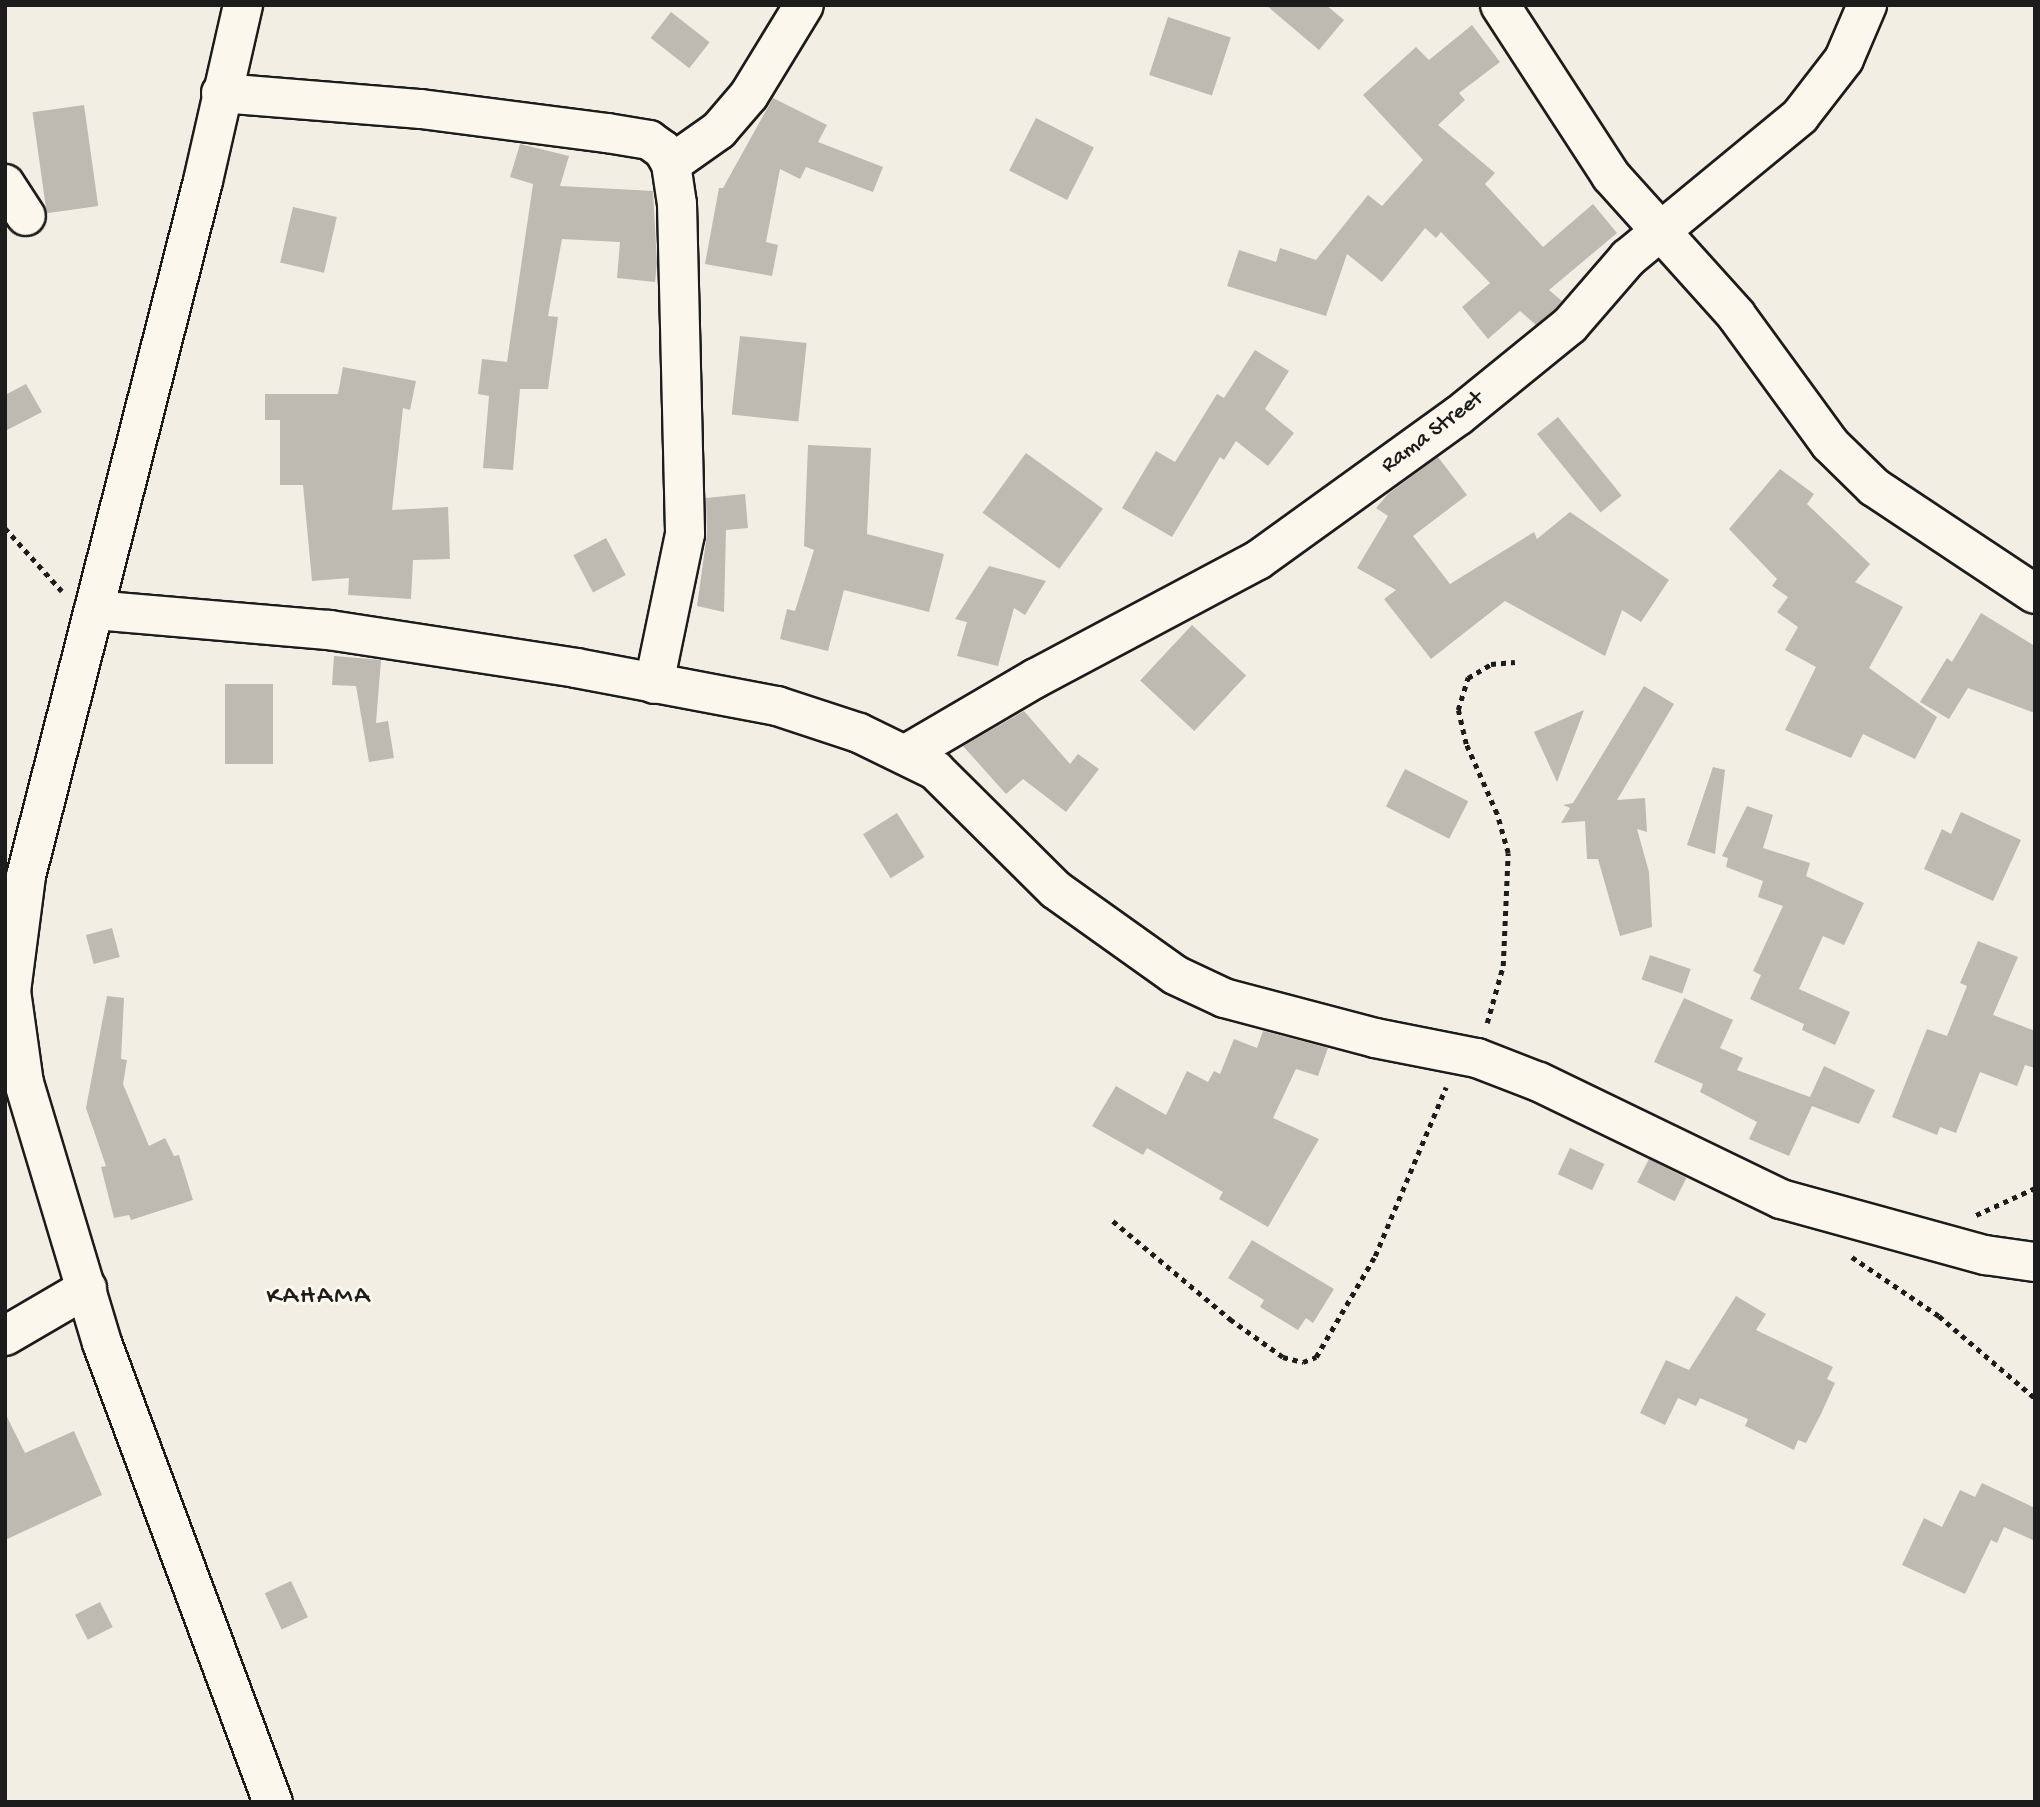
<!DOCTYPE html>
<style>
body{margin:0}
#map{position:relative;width:2040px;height:1807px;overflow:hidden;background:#f2eee4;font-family:"Gochi Hand",sans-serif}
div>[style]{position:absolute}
.building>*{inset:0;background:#bdbab1;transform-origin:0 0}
.path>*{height:4.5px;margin-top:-2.25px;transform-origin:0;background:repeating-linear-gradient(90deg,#1c1c1c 0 5px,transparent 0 10px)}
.roads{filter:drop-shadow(2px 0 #1c1c1c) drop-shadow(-2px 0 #1c1c1c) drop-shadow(0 2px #1c1c1c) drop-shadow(0 -2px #1c1c1c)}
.minor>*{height:38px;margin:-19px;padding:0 19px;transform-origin:19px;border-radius:19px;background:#fbf7ec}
.major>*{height:38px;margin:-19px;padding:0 19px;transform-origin:19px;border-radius:19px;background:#fbf7ec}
span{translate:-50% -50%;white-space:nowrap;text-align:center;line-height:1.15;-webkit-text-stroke:6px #fbf7ec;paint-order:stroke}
.street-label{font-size:23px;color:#1c1c1c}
.quarter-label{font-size:26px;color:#1c1c1c;letter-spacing:2px}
.frame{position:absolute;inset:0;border:7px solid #1c1c1c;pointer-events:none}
</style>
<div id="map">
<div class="building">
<div style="clip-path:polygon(1266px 5px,1326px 5px,1344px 20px,1319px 50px)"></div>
<div style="left:671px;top:12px;width:49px;height:33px;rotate:38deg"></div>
<div style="left:1168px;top:17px;width:66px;height:61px;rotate:18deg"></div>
<div style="clip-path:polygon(1472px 25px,1500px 62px,1459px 93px,1465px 100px,1438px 125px,1495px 173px,1485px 184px,1543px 247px,1593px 204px,1617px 233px,1549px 290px,1562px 301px,1555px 309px,1536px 325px,1520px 311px,1488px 339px,1462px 307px,1490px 283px,1441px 232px,1436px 238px,1425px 228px,1382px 282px,1347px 254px,1326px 316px,1227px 286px,1239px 250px,1276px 262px,1280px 248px,1316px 260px,1368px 195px,1382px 206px,1423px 160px,1363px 95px,1416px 47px,1429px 60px)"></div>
<div style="clip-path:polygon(773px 98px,827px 125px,818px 142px,883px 167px,873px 192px,806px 167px,800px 179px,780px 169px,766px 242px,778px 245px,772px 276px,705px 264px,719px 188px,723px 188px)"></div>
<div style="left:84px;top:105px;width:102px;height:52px;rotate:82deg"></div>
<div style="left:1036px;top:118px;width:65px;height:59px;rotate:27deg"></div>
<div style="clip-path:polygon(520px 144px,569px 156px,560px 186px,653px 191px,657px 263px,655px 282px,617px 278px,620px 242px,562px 239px,548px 316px,558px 317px,548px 389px,520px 389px,513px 470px,483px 468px,489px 396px,478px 394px,482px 359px,507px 362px,533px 184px,510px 177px)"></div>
<div style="left:293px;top:207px;width:45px;height:57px;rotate:13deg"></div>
<div style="left:740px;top:336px;width:67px;height:79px;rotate:6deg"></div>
<div style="clip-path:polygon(1255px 350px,1289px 371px,1265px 409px,1294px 433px,1268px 466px,1236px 441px,1224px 460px,1220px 457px,1172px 537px,1122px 508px,1156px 451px,1175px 462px,1217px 394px,1224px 398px)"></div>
<div style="clip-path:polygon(343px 367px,416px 381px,410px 410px,403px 408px,392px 510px,448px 507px,450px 559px,413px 560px,411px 599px,348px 595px,349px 578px,312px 581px,303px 485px,280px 485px,280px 420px,265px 420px,265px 394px,338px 394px)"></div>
<div style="clip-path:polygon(26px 384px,42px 412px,5px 431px,5px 395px)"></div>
<div style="left:1558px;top:417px;width:101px;height:27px;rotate:51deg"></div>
<div style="clip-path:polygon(808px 445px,871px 448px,867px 534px,944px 554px,929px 612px,844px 590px,828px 651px,780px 639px,787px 609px,795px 611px,814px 550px,804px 546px)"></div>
<div style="left:1026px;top:453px;width:95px;height:74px;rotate:36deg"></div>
<div style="clip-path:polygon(1438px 457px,1467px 495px,1413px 536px,1450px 584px,1534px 532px,1537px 539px,1570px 512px,1669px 580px,1641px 622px,1622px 610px,1605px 656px,1505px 601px,1431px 659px,1384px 599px,1396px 590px,1357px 568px,1388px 516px,1376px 508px,1388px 494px)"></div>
<div style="clip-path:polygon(1780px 469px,1814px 494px,1807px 504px,1870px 564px,1855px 582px,1903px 607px,1869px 668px,1937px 717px,1915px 759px,1863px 734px,1851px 758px,1785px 730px,1816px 667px,1785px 650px,1798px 627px,1777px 612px,1788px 597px,1772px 586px,1777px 579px,1729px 529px)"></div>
<div style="clip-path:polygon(745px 494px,748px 528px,726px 530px,724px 612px,697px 606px,707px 534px,706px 498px)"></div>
<div style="left:606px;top:538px;width:42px;height:37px;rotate:62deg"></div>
<div style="clip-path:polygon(989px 566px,1046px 581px,1025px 615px,1014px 608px,998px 666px,957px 656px,967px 622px,955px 619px)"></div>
<div style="clip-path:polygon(1981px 613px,2035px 646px,2035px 713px,1968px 688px,1949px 719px,1920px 702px,1947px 658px,1952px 662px)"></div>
<div style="left:1192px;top:625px;width:74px;height:76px;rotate:43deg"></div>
<div style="clip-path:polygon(334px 656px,381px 660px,376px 723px,388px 721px,394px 758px,369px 762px,356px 686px,332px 685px)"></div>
<div style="left:225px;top:684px;width:48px;height:80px"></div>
<div style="clip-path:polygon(1644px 686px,1674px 704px,1617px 800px,1645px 798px,1647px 832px,1637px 829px,1649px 872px,1652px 927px,1620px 936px,1598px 859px,1587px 859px,1585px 821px,1561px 823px,1570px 808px,1563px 805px,1573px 803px)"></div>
<div style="clip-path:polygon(1584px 710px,1557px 782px,1534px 732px)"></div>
<div style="clip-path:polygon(1024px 711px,1070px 764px,1078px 754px,1099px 769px,1066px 812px,1023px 779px,1006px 794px,963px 746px)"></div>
<div style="clip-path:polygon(1713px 767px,1725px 770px,1715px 854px,1687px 845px)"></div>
<div style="left:1405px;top:769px;width:71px;height:42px;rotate:27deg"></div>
<div style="clip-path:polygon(1747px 806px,1773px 815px,1763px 848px,1810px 863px,1806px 876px,1864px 903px,1844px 945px,1823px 936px,1799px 989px,1850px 1012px,1835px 1045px,1802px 1030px,1804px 1024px,1750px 999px,1761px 975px,1753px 971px,1783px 906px,1758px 897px,1763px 881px,1726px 867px,1728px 858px,1722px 856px)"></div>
<div style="clip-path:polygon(1961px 812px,2021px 840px,1993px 901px,1924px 869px,1942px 829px,1951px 834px)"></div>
<div style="left:897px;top:813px;width:52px;height:40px;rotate:58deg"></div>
<div style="left:112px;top:928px;width:30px;height:27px;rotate:75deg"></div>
<div style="clip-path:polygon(1978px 941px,2018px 957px,1993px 1015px,2035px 1031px,2035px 1068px,2025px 1065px,2017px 1086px,1980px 1072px,1956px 1133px,1940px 1127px,1937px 1135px,1892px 1117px,1927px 1029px,1947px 1036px,1967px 986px,1960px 983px)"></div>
<div style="left:1650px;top:955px;width:43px;height:26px;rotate:19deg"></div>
<div style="clip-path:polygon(107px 996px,124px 998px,121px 1059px,127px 1060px,123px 1084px,149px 1146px,165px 1138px,174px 1156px,179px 1155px,193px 1200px,131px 1220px,129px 1215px,114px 1218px,101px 1167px,106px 1166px,86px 1108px)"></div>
<div style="clip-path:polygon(1684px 998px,1733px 1020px,1720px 1048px,1743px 1058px,1737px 1070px,1810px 1097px,1824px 1066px,1875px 1090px,1859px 1124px,1812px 1106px,1789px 1156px,1749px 1139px,1757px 1122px,1700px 1092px,1703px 1084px,1654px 1062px)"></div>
<div style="clip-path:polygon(1263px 1031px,1328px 1048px,1318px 1076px,1296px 1069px,1273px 1118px,1319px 1139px,1268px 1227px,1219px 1199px,1223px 1192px,1147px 1148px,1143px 1155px,1092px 1126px,1116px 1086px,1166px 1115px,1187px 1071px,1208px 1082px,1214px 1071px,1220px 1074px,1234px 1039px,1257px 1048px)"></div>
<div style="left:1570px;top:1148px;width:38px;height:29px;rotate:25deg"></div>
<div style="left:1649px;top:1159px;width:42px;height:26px;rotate:27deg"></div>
<div style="clip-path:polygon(1252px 1240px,1334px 1289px,1313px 1323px,1306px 1318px,1298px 1330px,1260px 1307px,1264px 1300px,1228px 1278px)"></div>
<div style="clip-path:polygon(1736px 1296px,1766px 1314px,1756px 1330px,1833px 1367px,1827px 1379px,1835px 1383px,1821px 1414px,1806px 1443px,1798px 1440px,1794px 1450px,1745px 1426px,1748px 1419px,1700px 1398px,1696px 1406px,1678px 1398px,1665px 1425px,1640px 1413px,1666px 1360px,1689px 1370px)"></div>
<div style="clip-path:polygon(5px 1413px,25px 1453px,74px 1431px,102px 1495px,5px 1540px)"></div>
<div style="clip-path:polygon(1982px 1483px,2035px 1508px,2035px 1541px,2004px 1527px,1997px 1543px,1991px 1540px,1965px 1594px,1902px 1565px,1924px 1518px,1942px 1527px,1960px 1490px,1975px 1497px)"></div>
<div style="left:291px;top:1581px;width:40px;height:29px;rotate:65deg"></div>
<div style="left:100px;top:1602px;width:28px;height:28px;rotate:63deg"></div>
</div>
<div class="path">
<div style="left:5px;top:528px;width:85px;rotate:47.9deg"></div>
<div style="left:1487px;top:1023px;width:59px;rotate:-74.3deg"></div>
<div style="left:1503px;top:966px;width:113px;rotate:-87.5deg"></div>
<div style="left:1508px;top:853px;width:41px;rotate:-105.8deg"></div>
<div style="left:1497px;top:814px;width:77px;rotate:-113.9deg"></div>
<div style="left:1466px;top:744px;width:35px;rotate:-103deg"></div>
<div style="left:1458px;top:710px;width:34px;rotate:-73deg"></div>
<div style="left:1468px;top:678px;width:27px;rotate:-31deg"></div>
<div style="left:1491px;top:664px;width:24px;rotate:-5deg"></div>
<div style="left:1976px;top:1215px;width:65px;rotate:-24.6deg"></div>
<div style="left:1113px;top:1221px;width:153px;rotate:39.9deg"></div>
<div style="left:1230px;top:1319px;width:65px;rotate:35.6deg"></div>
<div style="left:1283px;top:1357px;width:21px;rotate:14deg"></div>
<div style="left:1303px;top:1362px;width:14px;rotate:-21deg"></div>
<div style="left:1316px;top:1357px;width:117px;rotate:-59.7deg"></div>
<div style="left:1375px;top:1256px;width:183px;rotate:-67.2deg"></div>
<div style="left:1852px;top:1257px;width:105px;rotate:34.1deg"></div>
<div style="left:1939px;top:1316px;width:126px;rotate:40.5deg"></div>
</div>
<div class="roads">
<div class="minor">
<div style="left:1500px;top:5px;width:204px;rotate:57deg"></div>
<div style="left:1611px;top:176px;width:187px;rotate:48deg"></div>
<div style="left:1736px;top:315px;width:160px;rotate:53.9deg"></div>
<div style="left:1830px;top:444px;width:62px;rotate:44.3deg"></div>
<div style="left:1874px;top:487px;width:193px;rotate:33.6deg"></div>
<div style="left:221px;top:93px;width:201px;rotate:4.6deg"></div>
<div style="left:421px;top:109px;width:188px;rotate:7.4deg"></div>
<div style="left:607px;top:133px;width:43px;rotate:9.5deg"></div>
<div style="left:649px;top:140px;width:17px;rotate:36deg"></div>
<div style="left:663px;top:150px;width:16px;rotate:60deg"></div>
<div style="left:671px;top:164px;width:40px;rotate:81.5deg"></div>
<div style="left:677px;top:204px;width:330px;rotate:88.6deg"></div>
<div style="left:685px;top:534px;width:153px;rotate:101.7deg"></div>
<div style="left:671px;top:164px;width:59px;rotate:-35.3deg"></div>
<div style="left:719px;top:130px;width:46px;rotate:-49.4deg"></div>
<div style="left:749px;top:95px;width:105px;rotate:-58.6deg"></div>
<div style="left:5px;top:184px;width:38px;rotate:57deg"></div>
<div style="left:94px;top:610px;width:236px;rotate:4.9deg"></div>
<div style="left:329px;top:630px;width:250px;rotate:8.7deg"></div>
<div style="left:576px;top:668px;width:205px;rotate:10.7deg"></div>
<div style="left:777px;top:706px;width:86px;rotate:18.2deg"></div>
<div style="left:859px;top:733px;width:85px;rotate:26deg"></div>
<div style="left:935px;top:770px;width:170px;rotate:44.8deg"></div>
<div style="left:1056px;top:890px;width:146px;rotate:35.5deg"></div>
<div style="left:1175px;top:975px;width:54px;rotate:25.1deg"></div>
<div style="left:1224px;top:998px;width:156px;rotate:14.8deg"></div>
<div style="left:1375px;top:1038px;width:104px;rotate:11.1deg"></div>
<div style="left:1477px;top:1058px;width:66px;rotate:21.2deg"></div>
<div style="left:1539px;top:1082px;width:269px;rotate:25.8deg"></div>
<div style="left:1781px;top:1199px;width:212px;rotate:15.4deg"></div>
<div style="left:1985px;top:1255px;width:50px;rotate:8deg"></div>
<div style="left:908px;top:753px;width:148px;rotate:-30.4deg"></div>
<div style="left:1036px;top:678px;width:251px;rotate:-28deg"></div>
<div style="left:1258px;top:560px;width:246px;rotate:-35.8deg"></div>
<div style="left:1458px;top:416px;width:144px;rotate:-39.1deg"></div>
<div style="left:1570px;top:325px;width:89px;rotate:-49.1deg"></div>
<div style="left:1628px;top:258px;width:223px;rotate:-39.5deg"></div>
<div style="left:1800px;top:116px;width:72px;rotate:-52.3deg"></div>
<div style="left:1844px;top:59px;width:59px;rotate:-66.9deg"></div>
<div style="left:5px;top:1336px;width:95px;rotate:-30.3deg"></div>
</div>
<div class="major">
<div style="left:243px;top:5px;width:180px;rotate:102.8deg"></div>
<div style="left:203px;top:181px;width:717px;rotate:104.29deg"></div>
<div style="left:26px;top:876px;width:116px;rotate:97.4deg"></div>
<div style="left:11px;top:991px;width:93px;rotate:82deg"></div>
<div style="left:24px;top:1083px;width:271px;rotate:73.3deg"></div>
<div style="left:102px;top:1343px;width:490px;rotate:69.6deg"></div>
</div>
</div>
<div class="street-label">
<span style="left:1433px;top:433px;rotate:-37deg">Rama Street</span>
</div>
<div class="quarter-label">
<span style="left:319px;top:1298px">KAHAMA</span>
</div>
<div class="frame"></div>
</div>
